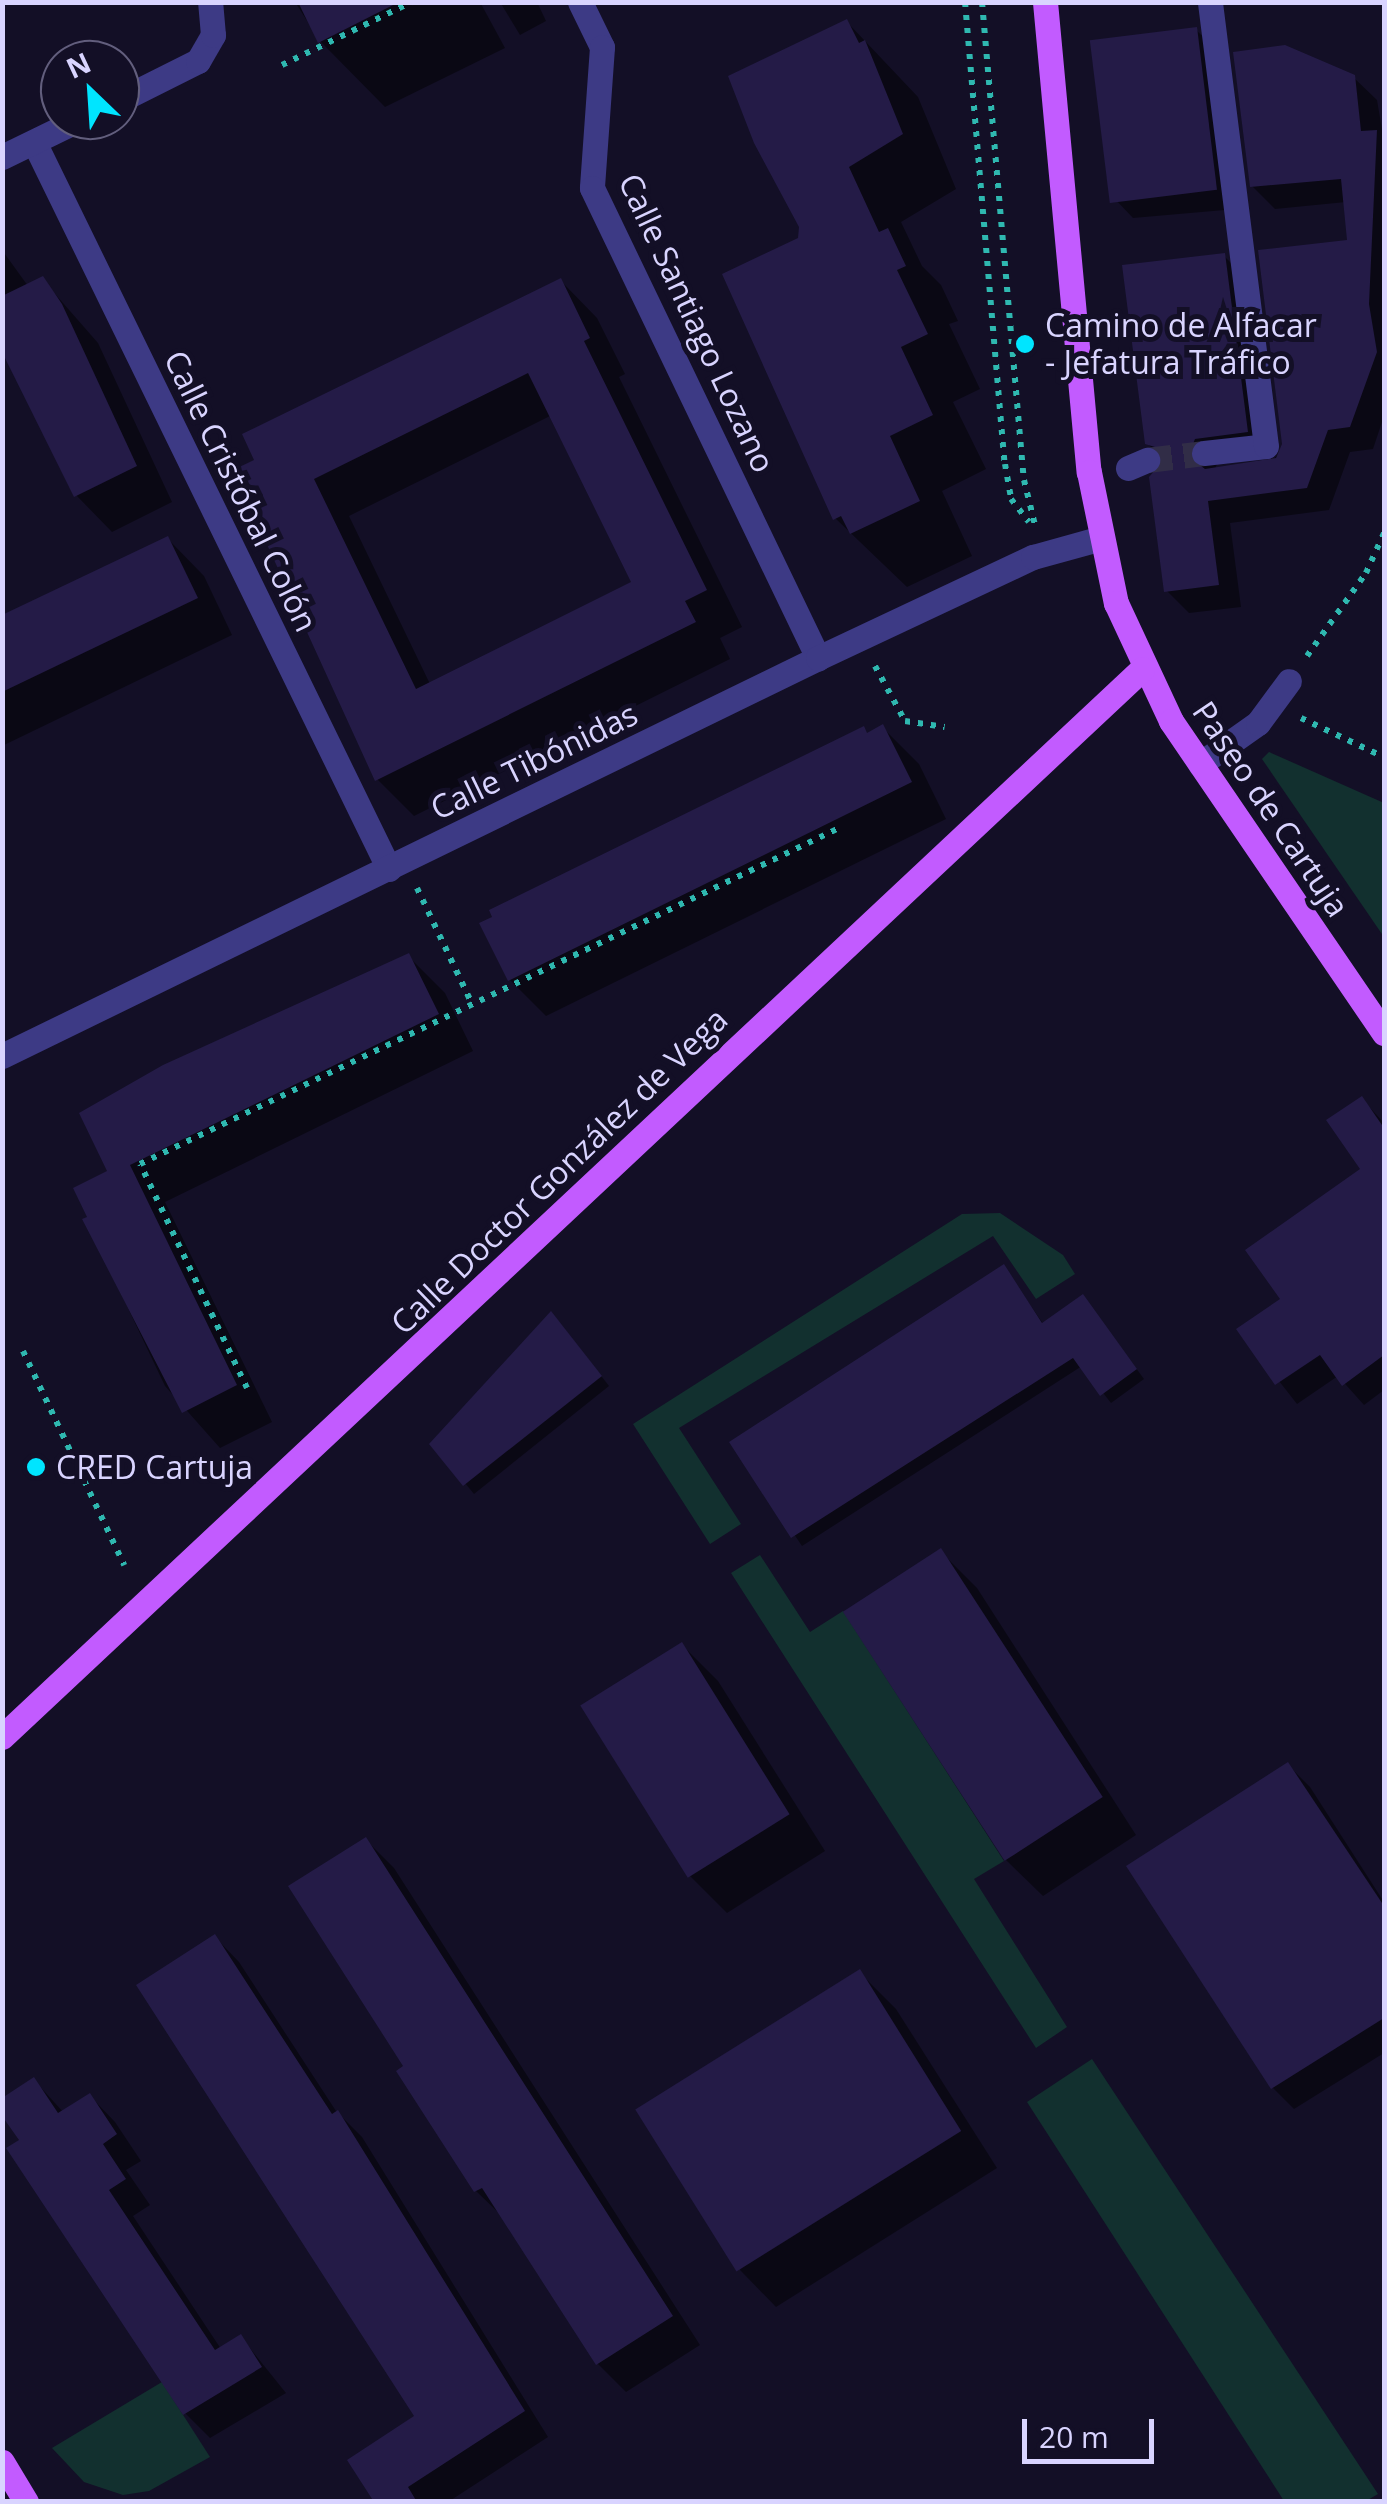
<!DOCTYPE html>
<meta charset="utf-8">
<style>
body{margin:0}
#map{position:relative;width:1387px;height:2504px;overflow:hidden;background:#130f26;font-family:"Open Sans",sans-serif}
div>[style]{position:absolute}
.green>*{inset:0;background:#12302f}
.shadow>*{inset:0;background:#0007}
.building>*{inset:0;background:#241b47;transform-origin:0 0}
.minor-tunnel>*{height:25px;margin-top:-12.5px;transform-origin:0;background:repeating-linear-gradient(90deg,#312d47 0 25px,transparent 0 37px)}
.path>*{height:6px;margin-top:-3px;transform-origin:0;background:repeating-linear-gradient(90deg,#2fb8b0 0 5px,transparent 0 13px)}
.minor>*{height:25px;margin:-12.5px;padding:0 12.5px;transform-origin:12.5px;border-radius:12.5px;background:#3d3a85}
.major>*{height:25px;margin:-12.5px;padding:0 12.5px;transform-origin:12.5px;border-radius:12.5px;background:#c25bff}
.dots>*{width:28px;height:28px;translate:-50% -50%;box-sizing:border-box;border:5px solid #130f26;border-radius:50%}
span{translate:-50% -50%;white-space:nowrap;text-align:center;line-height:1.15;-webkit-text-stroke:10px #130f26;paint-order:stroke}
.street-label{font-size:32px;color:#d9d4ff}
.poi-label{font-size:32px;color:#d9d4ff}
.left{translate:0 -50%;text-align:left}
.frame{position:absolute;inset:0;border:5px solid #d9d4ff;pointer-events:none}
.north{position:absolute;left:40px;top:40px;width:100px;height:100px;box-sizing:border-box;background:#130f26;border:2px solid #625e7d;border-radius:50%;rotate:335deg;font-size:28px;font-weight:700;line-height:40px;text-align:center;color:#d9d4ff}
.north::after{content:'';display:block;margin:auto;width:35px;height:45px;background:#00e5ff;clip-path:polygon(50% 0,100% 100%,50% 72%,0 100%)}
.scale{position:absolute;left:1022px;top:2419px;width:132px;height:45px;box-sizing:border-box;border:5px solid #d9d4ff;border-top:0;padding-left:12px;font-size:30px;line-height:35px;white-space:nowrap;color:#d9d4ff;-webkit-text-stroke:8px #130f26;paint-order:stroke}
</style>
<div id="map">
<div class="green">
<div style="clip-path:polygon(1269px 752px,1384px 803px,1384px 937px,1262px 759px)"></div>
<div style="clip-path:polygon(1000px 1213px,1063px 1255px,1075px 1274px,1036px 1299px,993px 1236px,679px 1428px,741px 1524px,710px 1544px,633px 1424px,962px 1214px)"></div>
<div style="clip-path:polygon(760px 1555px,810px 1632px,843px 1611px,1004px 1861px,974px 1879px,1067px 2027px,1036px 2048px,731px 1573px)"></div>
<div style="clip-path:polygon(1092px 2059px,1378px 2494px,1366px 2501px,1284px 2501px,1027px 2102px)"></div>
<div style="clip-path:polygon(162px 2382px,210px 2457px,149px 2491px,123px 2495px,84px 2482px,52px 2448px)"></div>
</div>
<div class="shadow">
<div style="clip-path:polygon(295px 2px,480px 2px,505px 48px,385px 107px,320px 41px)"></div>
<div style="clip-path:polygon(500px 2px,537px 2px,546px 21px,520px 35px)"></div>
<div style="clip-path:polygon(847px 22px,918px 97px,956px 189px,901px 222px,922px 266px,941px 285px,958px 321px,949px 324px,980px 389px,953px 402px,986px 469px,942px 491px,972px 556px,907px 587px,835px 518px,800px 239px)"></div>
<div style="clip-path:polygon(1196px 30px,1216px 49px,1236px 209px,1133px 218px,1114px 198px)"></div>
<div style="clip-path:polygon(1353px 77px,1377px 100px,1384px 141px,1384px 416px,1373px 449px,1350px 452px,1329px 510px,1230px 523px,1241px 607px,1189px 613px,1166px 590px,1166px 462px,1147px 443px,1224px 256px,1247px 279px,1269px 454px,1218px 462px,1214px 471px,1270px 464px,1285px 445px,1350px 242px,1346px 202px,1275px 209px,1252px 186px)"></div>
<div style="clip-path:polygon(2px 250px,28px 286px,42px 279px,98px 343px,172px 502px,112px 532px,76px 495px,2px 349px)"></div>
<div style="clip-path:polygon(evenodd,561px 281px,597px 318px,625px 374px,619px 377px,742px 627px,720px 638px,730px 659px,414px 816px,377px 779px,237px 471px,561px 281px,552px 415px,635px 584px,430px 684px,349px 516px,552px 415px)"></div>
<div style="clip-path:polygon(168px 539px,204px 576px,232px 635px,2px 746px,2px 618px)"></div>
<div style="clip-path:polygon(882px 727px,919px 764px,946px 819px,546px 1016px,510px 980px)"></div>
<div style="clip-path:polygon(408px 956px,445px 993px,473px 1051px,165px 1202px,272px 1422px,220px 1448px,165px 1386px,86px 1220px,111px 1172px)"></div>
<div style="clip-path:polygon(1362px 1099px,1384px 1123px,1384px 1289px,1374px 1296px,1384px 1311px,1384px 1390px,1364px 1405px,1338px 1376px,1297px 1404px,1239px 1330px,1284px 1300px,1364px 1170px)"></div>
<div style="clip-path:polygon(1004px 1267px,1044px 1325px,1091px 1307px,1144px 1379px,1111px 1403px,1082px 1366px,802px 1546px,732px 1442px)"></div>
<div style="clip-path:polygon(560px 1323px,609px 1386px,474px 1494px,433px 1444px)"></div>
<div style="clip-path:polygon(941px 1552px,977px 1588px,1136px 1835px,1043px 1896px,1006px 1860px,846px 1612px)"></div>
<div style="clip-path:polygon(682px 1645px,718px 1681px,825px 1851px,727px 1913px,690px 1876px)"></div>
<div style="clip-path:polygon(1288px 1765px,1310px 1787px,1384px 1902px,1384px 2053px,1294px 2109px,1272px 2087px)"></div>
<div style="clip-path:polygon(366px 1840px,394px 1868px,700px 2345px,626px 2392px,598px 2364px,505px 2219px,476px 2191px,407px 2066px)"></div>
<div style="clip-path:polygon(215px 1937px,239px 1962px,336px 2111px,362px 2137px,548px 2437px,448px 2502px,377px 2502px,418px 2416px)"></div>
<div style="clip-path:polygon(860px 1973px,896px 2009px,997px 2168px,776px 2307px,740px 2270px)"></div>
<div style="clip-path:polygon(34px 2080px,64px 2113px,90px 2096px,115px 2122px,141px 2161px,126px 2170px,150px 2205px,133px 2216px,221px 2349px,241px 2337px,286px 2393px,210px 2438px,185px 2413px,22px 2141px)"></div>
</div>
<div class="building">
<div style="clip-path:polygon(298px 2px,399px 2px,318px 43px)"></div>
<div style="clip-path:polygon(847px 19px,859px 43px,865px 40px,903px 134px,849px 167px,879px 232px,888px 228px,906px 266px,897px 270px,928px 334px,901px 347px,933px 415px,890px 436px,920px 501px,850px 534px,841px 516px,833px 520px,722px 274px,798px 238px,799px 227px,754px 143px,728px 76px)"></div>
<div style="left:1197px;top:27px;width:164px;height:108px;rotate:83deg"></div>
<div style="clip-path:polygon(1285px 45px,1355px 75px,1361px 131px,1377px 130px,1369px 304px,1377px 352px,1350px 427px,1328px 430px,1307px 488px,1208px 501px,1219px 585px,1164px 592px,1149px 477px,1163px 461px,1158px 448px,1145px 444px,1122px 265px,1225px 253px,1248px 432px,1195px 439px,1188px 456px,1205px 469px,1276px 458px,1282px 444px,1258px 250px,1347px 240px,1341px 179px,1250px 187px,1233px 52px)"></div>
<div style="clip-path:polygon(43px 276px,62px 304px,137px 466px,74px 497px,2px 352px,2px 296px)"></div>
<div style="clip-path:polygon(evenodd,561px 278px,590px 338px,584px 341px,707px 590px,685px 601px,696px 622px,375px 781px,233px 470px,254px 460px,242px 434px,561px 278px,528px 373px,631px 582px,416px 689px,314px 479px,528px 373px)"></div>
<div style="clip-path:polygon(168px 536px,198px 598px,2px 692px,2px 615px)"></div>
<div style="clip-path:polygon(883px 724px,912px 782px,508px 981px,479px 923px,492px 917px,489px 910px,864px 726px,867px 733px)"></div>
<div style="clip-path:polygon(409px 953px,439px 1014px,130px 1165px,237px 1385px,182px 1413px,82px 1219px,87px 1217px,73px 1188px,107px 1171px,79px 1113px,163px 1065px)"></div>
<div style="clip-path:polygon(1362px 1096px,1384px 1128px,1384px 1355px,1342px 1386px,1320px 1355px,1275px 1385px,1236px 1329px,1280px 1299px,1245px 1250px,1360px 1169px,1326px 1120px)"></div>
<div style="clip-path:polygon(1004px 1264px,1042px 1323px,1083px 1294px,1137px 1369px,1100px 1396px,1073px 1358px,791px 1538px,729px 1442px)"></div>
<div style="clip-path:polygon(551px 1311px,602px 1376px,463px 1486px,429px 1444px)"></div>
<div style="left:941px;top:1548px;width:297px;height:117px;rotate:57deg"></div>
<div style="left:682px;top:1642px;width:203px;height:120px;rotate:58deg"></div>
<div style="clip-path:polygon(1288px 1762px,1384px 1906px,1384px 2018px,1271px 2089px,1126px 1866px)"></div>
<div style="clip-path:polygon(366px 1837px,673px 2316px,596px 2365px,482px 2188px,474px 2192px,396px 2071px,403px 2066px,288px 1886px)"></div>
<div style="clip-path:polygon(215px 1934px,332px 2114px,338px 2110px,525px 2411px,408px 2487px,417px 2502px,374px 2502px,347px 2460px,414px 2416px,136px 1985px)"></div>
<div style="left:860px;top:1969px;width:191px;height:265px;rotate:58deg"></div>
<div style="clip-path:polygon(34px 2077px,58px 2113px,90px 2093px,117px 2134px,103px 2144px,126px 2179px,109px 2190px,215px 2350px,241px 2334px,262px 2367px,183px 2415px,6px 2148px,19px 2140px,2px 2116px,2px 2098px)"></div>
</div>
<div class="minor-tunnel">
<div style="left:1147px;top:460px;width:57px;rotate:-7deg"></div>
</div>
<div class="path">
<div style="left:965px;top:2px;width:464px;rotate:85.1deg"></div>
<div style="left:1005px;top:464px;width:36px;rotate:80deg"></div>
<div style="left:1011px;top:499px;width:29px;rotate:52deg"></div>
<div style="left:982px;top:2px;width:480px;rotate:85deg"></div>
<div style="left:1024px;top:480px;width:46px;rotate:76.3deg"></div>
<div style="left:282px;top:65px;width:144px;rotate:-25.9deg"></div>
<div style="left:1307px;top:656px;width:102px;rotate:-54.6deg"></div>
<div style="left:1366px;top:573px;width:44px;rotate:-65.8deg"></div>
<div style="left:875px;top:666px;width:63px;rotate:61.4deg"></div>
<div style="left:905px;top:721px;width:40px;rotate:8.5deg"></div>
<div style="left:1301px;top:718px;width:92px;rotate:25.2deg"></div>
<div style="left:417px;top:888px;width:128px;rotate:64.6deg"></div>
<div style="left:23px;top:1351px;width:237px;rotate:64.7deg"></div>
<div style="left:247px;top:1388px;width:248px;rotate:-115.5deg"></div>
<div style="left:140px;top:1164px;width:773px;rotate:-25.67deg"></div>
</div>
<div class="minor">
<div style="left:580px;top:2px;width:50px;rotate:63.9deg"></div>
<div style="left:602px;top:47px;width:141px;rotate:94.1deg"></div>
<div style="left:592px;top:188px;width:522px;rotate:64.32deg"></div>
<div style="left:120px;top:100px;width:87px;rotate:-26.6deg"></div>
<div style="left:198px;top:61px;width:30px;rotate:-60deg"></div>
<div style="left:213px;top:35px;width:33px;rotate:-95deg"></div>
<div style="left:34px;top:142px;width:809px;rotate:63.97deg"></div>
<div style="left:2px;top:157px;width:85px;rotate:-26deg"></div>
<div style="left:1204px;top:453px;width:62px;rotate:-6.4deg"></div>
<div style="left:1266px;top:446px;width:448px;rotate:-97.2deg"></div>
<div style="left:1128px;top:468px;width:21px;rotate:-23deg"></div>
<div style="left:1200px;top:764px;width:71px;rotate:-35.3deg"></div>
<div style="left:1258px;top:723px;width:52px;rotate:-53.6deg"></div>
<div style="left:2px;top:1056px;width:908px;rotate:-26deg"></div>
<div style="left:818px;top:658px;width:238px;rotate:-25.2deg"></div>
<div style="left:1033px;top:557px;width:67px;rotate:-15.5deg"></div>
</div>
<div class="major">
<div style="left:1045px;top:2px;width:472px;rotate:84.7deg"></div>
<div style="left:1089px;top:472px;width:134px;rotate:78.4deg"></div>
<div style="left:1116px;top:603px;width:130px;rotate:65deg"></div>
<div style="left:1171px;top:721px;width:378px;rotate:55.7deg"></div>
<div style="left:2px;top:1737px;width:1562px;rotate:-43.13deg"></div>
<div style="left:2px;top:2462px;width:47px;rotate:59deg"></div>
</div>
<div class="dots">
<div style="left:1025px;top:344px;background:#00e5ff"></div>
<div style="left:36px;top:1467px;background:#00e5ff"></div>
</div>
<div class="street-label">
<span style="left:697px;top:323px;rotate:65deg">Calle Santiago Lozano</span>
<span style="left:241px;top:491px;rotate:64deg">Calle Cristóbal Colón</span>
<span style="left:534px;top:761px;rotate:-26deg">Calle Tibónidas</span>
<span style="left:1271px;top:809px;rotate:56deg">Paseo de Cartuja</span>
<span style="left:559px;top:1171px;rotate:-44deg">Calle Doctor González de Vega</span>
</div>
<div class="poi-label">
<span class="left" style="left:1045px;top:344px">Camino de Alfacar<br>- Jefatura Tráfico</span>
<span class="left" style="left:56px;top:1467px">CRED Cartuja</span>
</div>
<div class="frame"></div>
<div class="north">N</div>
<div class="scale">20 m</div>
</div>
